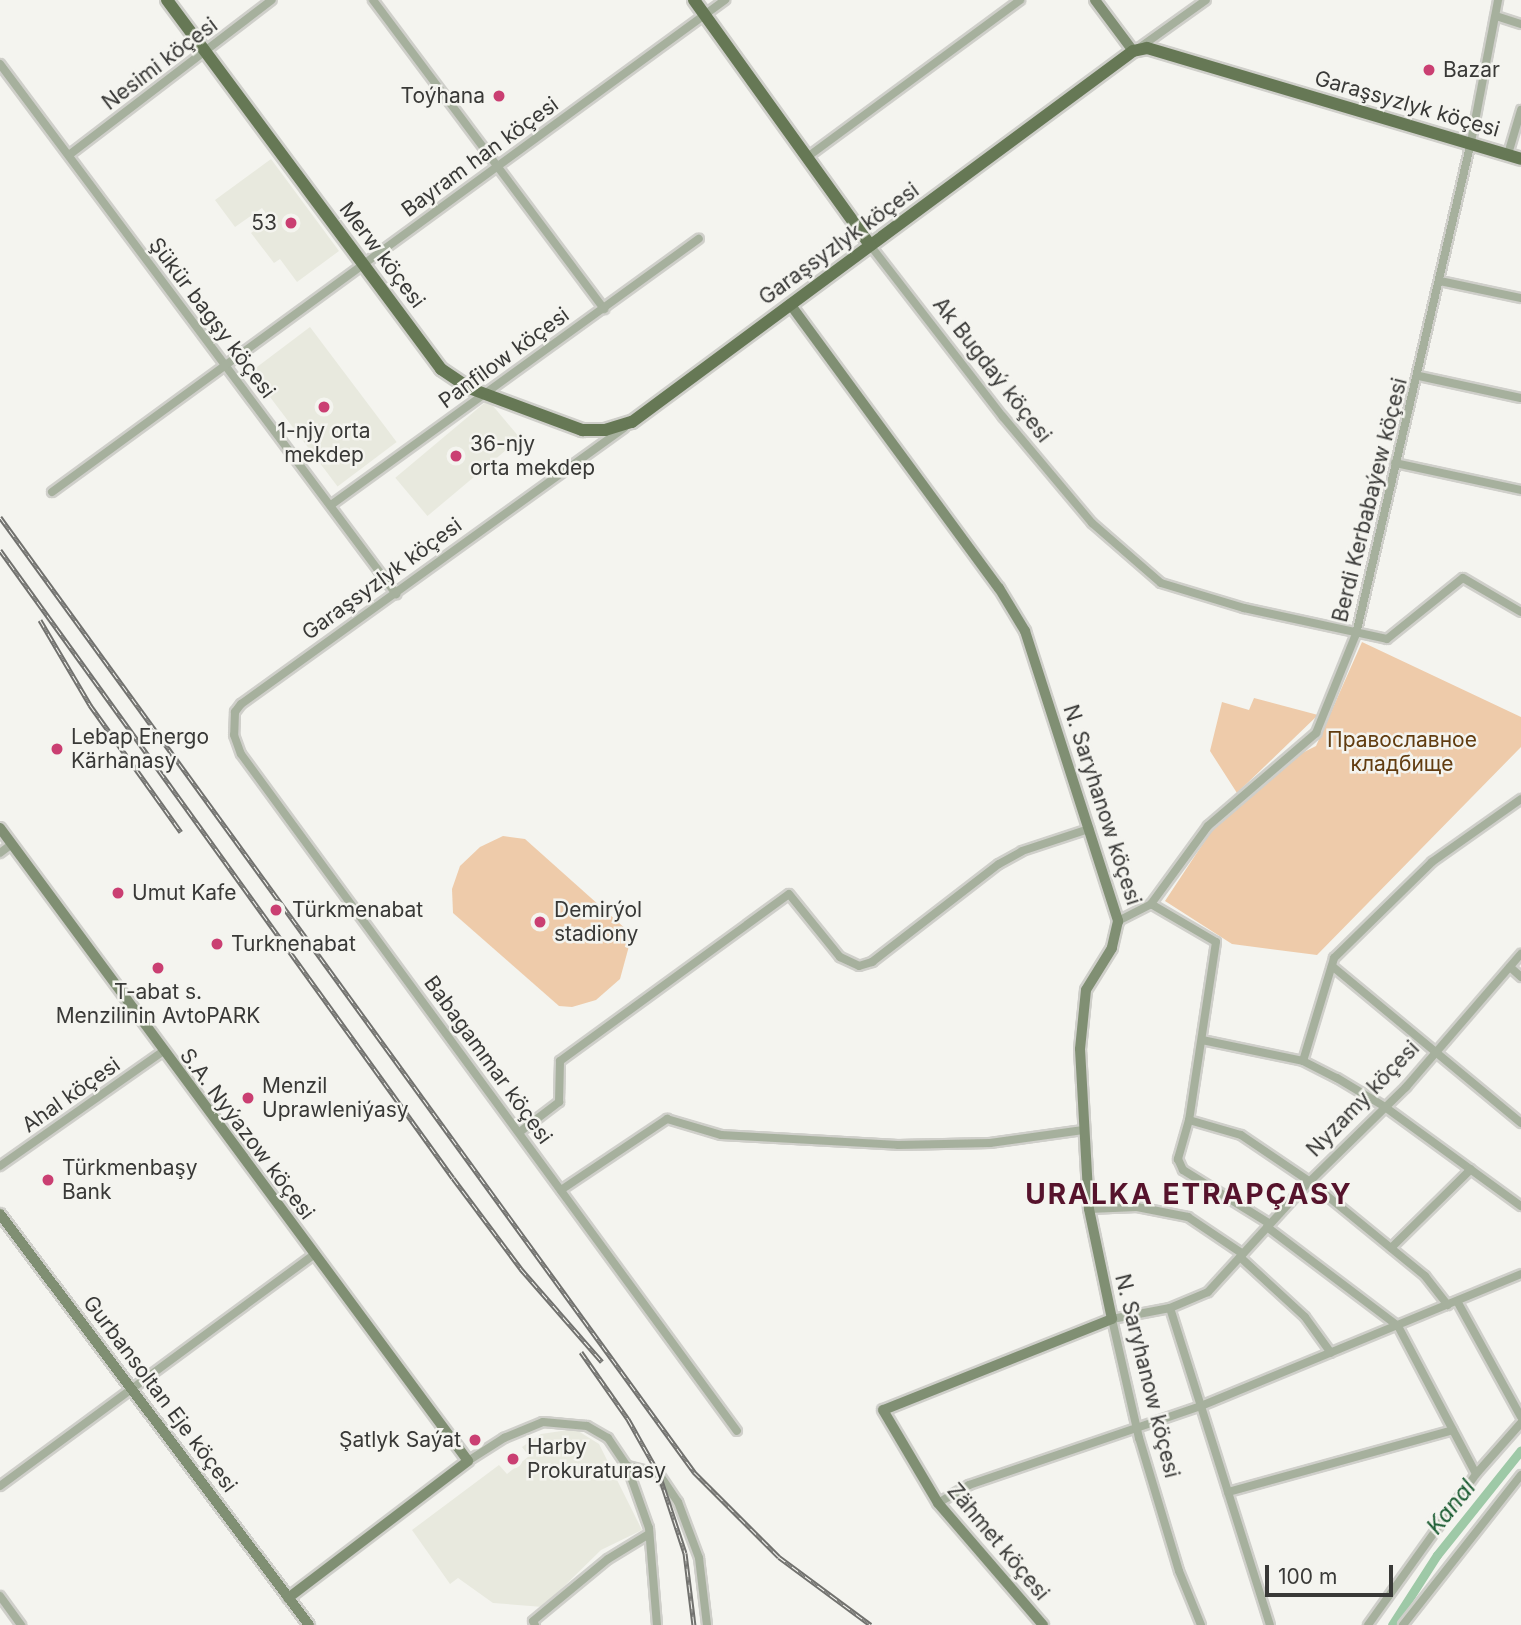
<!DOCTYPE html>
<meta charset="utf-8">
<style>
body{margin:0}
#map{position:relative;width:1521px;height:1625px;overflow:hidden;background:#f4f4ef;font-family:Inter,sans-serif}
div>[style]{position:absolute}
.built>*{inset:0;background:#e8e9de;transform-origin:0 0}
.green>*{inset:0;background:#eecbaa}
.canal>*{height:9px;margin:-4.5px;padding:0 4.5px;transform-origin:4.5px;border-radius:4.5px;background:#9ec9a7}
.roads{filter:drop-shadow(2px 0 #cfcfca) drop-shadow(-2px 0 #cfcfca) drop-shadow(0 2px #cfcfca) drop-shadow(0 -2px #cfcfca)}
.street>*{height:8px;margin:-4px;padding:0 4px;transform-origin:4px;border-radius:4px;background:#a6b09d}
.secondary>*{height:10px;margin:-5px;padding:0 5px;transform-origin:5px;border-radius:5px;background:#808f73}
.primary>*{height:12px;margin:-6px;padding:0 6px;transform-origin:6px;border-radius:6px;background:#667855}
.rail>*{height:5px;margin-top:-2.5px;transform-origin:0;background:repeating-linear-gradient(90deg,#f4f4ef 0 8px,#71716e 0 16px);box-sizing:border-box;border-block:2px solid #71716e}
.dots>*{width:19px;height:19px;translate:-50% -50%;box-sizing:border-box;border:4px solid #f4f4ef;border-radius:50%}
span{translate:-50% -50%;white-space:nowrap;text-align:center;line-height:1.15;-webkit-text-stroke:5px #f4f4ef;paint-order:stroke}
.street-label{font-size:21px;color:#393937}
.poi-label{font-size:21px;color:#393937}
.left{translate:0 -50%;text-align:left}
.right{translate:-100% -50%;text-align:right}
.park-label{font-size:21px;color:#613c10}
.water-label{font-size:23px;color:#1b5c32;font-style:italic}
.district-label{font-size:28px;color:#56132c;font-weight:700;letter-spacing:2px}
.scale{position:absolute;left:1265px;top:1565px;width:128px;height:32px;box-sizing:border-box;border:4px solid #393937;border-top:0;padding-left:9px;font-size:21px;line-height:24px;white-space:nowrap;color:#393937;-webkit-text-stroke:5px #f4f4ef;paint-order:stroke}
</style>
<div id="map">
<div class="built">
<div style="clip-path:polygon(271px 159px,339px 251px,297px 282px,280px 259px,274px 263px,251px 233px,270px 219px,262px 208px,235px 227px,215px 200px)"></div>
<div style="left:310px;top:327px;width:144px;height:74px;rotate:53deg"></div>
<div style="left:488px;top:400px;width:50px;height:121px;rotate:50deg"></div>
<div style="clip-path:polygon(575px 1429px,599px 1444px,642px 1530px,601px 1550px,543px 1607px,493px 1603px,458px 1578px,450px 1584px,412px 1530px,499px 1465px,507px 1474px,529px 1456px,522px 1447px,541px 1434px)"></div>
</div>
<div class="green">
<div style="clip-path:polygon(1362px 642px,1521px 717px,1521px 747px,1317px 955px,1232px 944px,1165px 901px,1214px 827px,1292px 758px,1316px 746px)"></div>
<div style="clip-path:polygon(1254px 698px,1318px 715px,1237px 793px,1210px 751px,1222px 702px,1249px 710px)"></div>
<div style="clip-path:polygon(503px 836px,525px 839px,628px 931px,629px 946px,620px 979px,596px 1000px,572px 1007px,559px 1006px,453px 913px,452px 889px,460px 866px,480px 847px)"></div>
</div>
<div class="canal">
<div style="left:1392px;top:1625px;width:83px;rotate:-57.3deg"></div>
<div style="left:1437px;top:1555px;width:134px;rotate:-51.3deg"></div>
</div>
<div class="roads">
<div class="street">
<div style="left:373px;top:0;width:386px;rotate:53.2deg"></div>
<div style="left:1496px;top:16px;width:26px;rotate:18deg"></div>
<div style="left:1139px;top:48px;width:82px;rotate:-35.6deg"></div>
<div style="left:0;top:64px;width:662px;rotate:53.23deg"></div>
<div style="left:1508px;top:154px;width:46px;rotate:-73.5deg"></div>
<div style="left:69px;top:155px;width:255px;rotate:-37.4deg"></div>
<div style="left:806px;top:158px;width:266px;rotate:-36.4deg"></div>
<div style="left:870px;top:245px;width:217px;rotate:52.3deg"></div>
<div style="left:1003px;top:417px;width:138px;rotate:50deg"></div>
<div style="left:1092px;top:523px;width:91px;rotate:41deg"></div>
<div style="left:1161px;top:583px;width:87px;rotate:16.8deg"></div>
<div style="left:1244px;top:608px;width:146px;rotate:12.2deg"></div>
<div style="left:1387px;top:639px;width:97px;rotate:-38.8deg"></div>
<div style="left:1463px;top:578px;width:67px;rotate:30.4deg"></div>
<div style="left:1440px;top:281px;width:83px;rotate:11.9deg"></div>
<div style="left:1419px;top:376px;width:104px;rotate:12.2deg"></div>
<div style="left:624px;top:428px;width:472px;rotate:144.2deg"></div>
<div style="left:241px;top:704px;width:10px;rotate:127deg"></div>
<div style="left:235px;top:712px;width:23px;rotate:92deg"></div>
<div style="left:234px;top:735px;width:20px;rotate:70deg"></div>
<div style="left:241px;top:754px;width:839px;rotate:53.77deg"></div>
<div style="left:1395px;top:463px;width:129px;rotate:12.1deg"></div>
<div style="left:52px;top:492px;width:834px;rotate:-36.17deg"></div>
<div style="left:331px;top:505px;width:454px;rotate:-35.9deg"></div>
<div style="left:0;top:853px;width:15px;rotate:-37deg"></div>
<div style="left:1151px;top:904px;width:75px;rotate:30.3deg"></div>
<div style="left:1216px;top:942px;width:180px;rotate:98.6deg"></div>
<div style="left:1189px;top:1120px;width:54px;rotate:16.1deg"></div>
<div style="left:1241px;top:1135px;width:82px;rotate:34.1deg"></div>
<div style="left:1309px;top:1181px;width:150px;rotate:39.3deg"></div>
<div style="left:1425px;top:1276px;width:37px;rotate:52deg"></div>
<div style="left:1118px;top:921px;width:37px;rotate:-27deg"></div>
<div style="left:1151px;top:904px;width:97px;rotate:-53.8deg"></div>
<div style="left:1208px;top:826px;width:143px;rotate:-40.7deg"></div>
<div style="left:1316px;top:733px;width:107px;rotate:-68deg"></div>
<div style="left:1356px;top:634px;width:505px;rotate:-76.84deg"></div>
<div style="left:1471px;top:142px;width:145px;rotate:-79.2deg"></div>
<div style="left:1332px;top:966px;width:246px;rotate:39.7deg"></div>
<div style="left:1510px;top:967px;width:15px;rotate:42deg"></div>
<div style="left:1202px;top:1040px;width:103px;rotate:11.7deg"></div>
<div style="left:1303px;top:1061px;width:38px;rotate:27deg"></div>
<div style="left:1337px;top:1078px;width:56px;rotate:31.1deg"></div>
<div style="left:1385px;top:1107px;width:168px;rotate:36.1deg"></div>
<div style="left:1303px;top:1061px;width:108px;rotate:-73.2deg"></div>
<div style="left:1334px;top:958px;width:137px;rotate:-44.4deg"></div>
<div style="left:1432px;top:862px;width:109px;rotate:-35.3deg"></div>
<div style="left:1189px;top:1120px;width:41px;rotate:105.8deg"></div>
<div style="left:1178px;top:1159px;width:12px;rotate:66deg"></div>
<div style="left:1183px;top:1170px;width:102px;rotate:31.8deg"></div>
<div style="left:521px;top:1131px;width:48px;rotate:-37.3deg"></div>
<div style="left:559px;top:1102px;width:41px;rotate:-88.6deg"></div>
<div style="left:560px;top:1061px;width:283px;rotate:-36.1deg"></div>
<div style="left:789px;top:894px;width:81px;rotate:51deg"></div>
<div style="left:840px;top:957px;width:21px;rotate:25deg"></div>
<div style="left:859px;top:966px;width:14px;rotate:-17deg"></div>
<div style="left:872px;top:962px;width:160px;rotate:-37.7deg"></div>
<div style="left:999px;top:864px;width:26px;rotate:-29deg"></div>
<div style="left:1022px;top:851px;width:71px;rotate:-18.2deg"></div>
<div style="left:0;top:1166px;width:198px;rotate:-35.1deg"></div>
<div style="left:561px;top:1190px;width:128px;rotate:-33.8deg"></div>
<div style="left:667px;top:1119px;width:56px;rotate:16.5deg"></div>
<div style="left:721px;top:1135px;width:177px;rotate:3.2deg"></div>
<div style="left:898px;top:1145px;width:92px;rotate:-1.2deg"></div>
<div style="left:990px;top:1143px;width:94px;rotate:-8deg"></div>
<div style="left:1089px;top:1209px;width:48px;rotate:-2.4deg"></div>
<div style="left:1137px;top:1207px;width:52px;rotate:11.1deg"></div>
<div style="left:1188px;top:1217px;width:66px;rotate:33.9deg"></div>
<div style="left:1267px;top:1227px;width:164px;rotate:37.1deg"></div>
<div style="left:1398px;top:1326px;width:167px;rotate:62.2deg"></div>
<div style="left:1391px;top:1248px;width:112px;rotate:-44.6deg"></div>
<div style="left:1240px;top:1257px;width:88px;rotate:42.7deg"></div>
<div style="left:1305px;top:1317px;width:44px;rotate:54.2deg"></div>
<div style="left:1457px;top:1301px;width:132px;rotate:61.1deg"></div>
<div style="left:1170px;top:1308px;width:332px;rotate:72.5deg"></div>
<div style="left:468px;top:1461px;width:43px;rotate:-32.6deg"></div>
<div style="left:504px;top:1438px;width:42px;rotate:-22.3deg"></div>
<div style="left:543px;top:1422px;width:44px;rotate:5.2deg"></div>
<div style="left:587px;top:1426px;width:24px;rotate:30deg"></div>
<div style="left:608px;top:1438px;width:34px;rotate:56deg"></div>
<div style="left:627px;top:1466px;width:66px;rotate:70.5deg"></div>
<div style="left:649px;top:1528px;width:97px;rotate:85.3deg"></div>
<div style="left:627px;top:1466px;width:33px;rotate:14deg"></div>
<div style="left:659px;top:1474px;width:34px;rotate:56deg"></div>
<div style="left:678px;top:1502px;width:60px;rotate:69.4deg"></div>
<div style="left:699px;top:1558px;width:67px;rotate:83.2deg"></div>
<div style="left:0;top:1486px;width:389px;rotate:-36.4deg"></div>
<div style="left:1228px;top:1492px;width:233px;rotate:-15.4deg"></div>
<div style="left:938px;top:1503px;width:36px;rotate:-30deg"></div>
<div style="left:969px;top:1485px;width:245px;rotate:-18.8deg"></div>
<div style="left:1201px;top:1406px;width:346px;rotate:-22.4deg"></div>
<div style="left:0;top:1596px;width:36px;rotate:54deg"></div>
<div style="left:535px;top:1625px;width:4px;rotate:-117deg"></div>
<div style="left:533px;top:1621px;width:97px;rotate:-39.6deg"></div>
<div style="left:608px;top:1559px;width:48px;rotate:-31.4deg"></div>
<div style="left:1201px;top:1625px;width:58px;rotate:-112.2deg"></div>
<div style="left:1179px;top:1571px;width:139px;rotate:-106.7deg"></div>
<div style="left:1139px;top:1438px;width:122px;rotate:-102.8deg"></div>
<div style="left:1112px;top:1319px;width:59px;rotate:-10.7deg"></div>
<div style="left:1170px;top:1308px;width:41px;rotate:-22.8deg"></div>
<div style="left:1208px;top:1292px;width:142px;rotate:-47.6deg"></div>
<div style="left:1304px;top:1187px;width:143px;rotate:-44.4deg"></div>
<div style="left:1406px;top:1087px;width:176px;rotate:-49.2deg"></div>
<div style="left:1368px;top:1625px;width:186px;rotate:-54.4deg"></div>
<div style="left:1476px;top:1474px;width:68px;rotate:-48.6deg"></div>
<div style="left:1403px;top:1625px;width:191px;rotate:-51.8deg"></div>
</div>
<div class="secondary">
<div style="left:1095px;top:0;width:64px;rotate:53.3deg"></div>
<div style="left:790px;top:304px;width:353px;rotate:53.7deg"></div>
<div style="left:999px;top:588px;width:50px;rotate:58.8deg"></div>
<div style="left:1025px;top:631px;width:305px;rotate:72.2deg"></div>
<div style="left:1118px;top:921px;width:28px;rotate:103deg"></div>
<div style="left:1112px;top:948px;width:49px;rotate:121.8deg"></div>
<div style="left:1086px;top:990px;width:59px;rotate:95.8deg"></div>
<div style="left:1080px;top:1049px;width:160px;rotate:86.8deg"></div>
<div style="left:1089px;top:1209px;width:112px;rotate:78.2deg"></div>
<div style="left:1112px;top:1319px;width:246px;rotate:158.3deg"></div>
<div style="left:883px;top:1410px;width:108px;rotate:59.4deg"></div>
<div style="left:938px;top:1503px;width:161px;rotate:49.3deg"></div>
<div style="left:0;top:828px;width:787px;rotate:53.52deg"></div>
<div style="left:468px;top:1461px;width:226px;rotate:142.7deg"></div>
<div style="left:0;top:1214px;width:514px;rotate:53.06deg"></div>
</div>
<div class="primary">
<div style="left:167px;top:0;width:460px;rotate:53.4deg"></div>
<div style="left:441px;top:369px;width:34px;rotate:34deg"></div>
<div style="left:469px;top:388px;width:121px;rotate:20.4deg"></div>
<div style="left:582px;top:430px;width:23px"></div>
<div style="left:605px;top:430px;width:28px;rotate:-17deg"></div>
<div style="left:632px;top:422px;width:623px;rotate:-36.52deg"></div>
<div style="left:1133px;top:51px;width:14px;rotate:-12deg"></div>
<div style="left:1147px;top:48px;width:390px;rotate:16.5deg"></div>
<div style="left:694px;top:0;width:302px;rotate:54.3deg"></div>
</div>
</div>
<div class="rail">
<div style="left:0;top:517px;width:1181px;rotate:53.99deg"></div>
<div style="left:694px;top:1472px;width:120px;rotate:45deg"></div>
<div style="left:779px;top:1557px;width:114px;rotate:36.5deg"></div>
<div style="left:0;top:550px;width:774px;rotate:54.2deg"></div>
<div style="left:453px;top:1178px;width:114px;rotate:53.2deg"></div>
<div style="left:521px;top:1269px;width:123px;rotate:48.9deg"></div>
<div style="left:40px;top:620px;width:99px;rotate:59.5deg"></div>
<div style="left:90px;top:705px;width:156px;rotate:54.4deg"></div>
<div style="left:581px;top:1352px;width:82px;rotate:55deg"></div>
<div style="left:628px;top:1419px;width:63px;rotate:60.6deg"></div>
<div style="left:659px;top:1474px;width:83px;rotate:71.8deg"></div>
<div style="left:685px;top:1553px;width:73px;rotate:82.9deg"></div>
</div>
<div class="dots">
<div style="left:1429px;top:70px;background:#ca3f72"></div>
<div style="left:499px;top:96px;background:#ca3f72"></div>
<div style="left:291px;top:223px;background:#ca3f72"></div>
<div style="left:324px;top:407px;background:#ca3f72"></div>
<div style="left:456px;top:456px;background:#ca3f72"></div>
<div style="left:57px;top:749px;background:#ca3f72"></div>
<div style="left:118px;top:893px;background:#ca3f72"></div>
<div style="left:276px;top:910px;background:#ca3f72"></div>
<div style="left:540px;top:922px;background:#ca3f72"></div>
<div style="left:217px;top:944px;background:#ca3f72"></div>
<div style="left:158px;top:968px;background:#ca3f72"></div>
<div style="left:248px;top:1098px;background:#ca3f72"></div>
<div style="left:48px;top:1180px;background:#ca3f72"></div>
<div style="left:475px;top:1440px;background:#ca3f72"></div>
<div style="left:513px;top:1459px;background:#ca3f72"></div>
</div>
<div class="street-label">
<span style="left:160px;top:64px;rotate:-37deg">Nesimi köçesi</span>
<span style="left:1407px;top:104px;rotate:16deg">Garaşsyzlyk köçesi</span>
<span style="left:480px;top:157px;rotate:-36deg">Bayram han köçesi</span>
<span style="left:839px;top:244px;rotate:-36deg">Garaşsyzlyk köçesi</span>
<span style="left:382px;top:255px;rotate:53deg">Merw köçesi</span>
<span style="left:212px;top:318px;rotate:53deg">Şükür bagşy köçesi</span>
<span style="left:504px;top:358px;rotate:-36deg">Panfilow köçesi</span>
<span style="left:992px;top:370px;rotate:52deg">Ak Bugdaý köçesi</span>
<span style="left:1370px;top:500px;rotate:-76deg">Berdi Kerbabaýew köçesi</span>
<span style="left:382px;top:579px;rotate:-36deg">Garaşsyzlyk köçesi</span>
<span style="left:1102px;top:805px;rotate:72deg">N. Saryhanow köçesi</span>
<span style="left:488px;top:1060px;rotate:54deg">Babagammar köçesi</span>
<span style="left:71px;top:1095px;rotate:-35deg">Ahal köçesi</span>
<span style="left:1363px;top:1099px;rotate:-46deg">Nyzamy köçesi</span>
<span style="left:247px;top:1134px;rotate:53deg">S.A. Nyýazow köçesi</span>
<span style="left:1147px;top:1376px;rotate:76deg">N. Saryhanow köçesi</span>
<span style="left:160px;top:1394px;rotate:53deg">Gurbansoltan Eje köçesi</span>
<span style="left:998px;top:1542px;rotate:50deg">Zähmet köçesi</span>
</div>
<div class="poi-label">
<span class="left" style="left:1443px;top:70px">Bazar</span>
<span class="right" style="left:485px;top:96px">Toýhana</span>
<span class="right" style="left:277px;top:223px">53</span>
<span style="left:324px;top:443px">1-njy orta<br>mekdep</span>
<span class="left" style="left:470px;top:456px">36-njy<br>orta mekdep</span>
<span class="left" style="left:71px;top:749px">Lebap Energo<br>Kärhanasy</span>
<span class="left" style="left:132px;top:893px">Umut Kafe</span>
<span class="left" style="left:292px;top:910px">Türkmenabat</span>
<span class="left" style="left:554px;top:922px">Demirýol<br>stadiony</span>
<span class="left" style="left:231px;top:944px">Turknenabat</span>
<span style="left:158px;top:1004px">T-abat s.<br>Menzilinin AvtoPARK</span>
<span class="left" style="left:262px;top:1098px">Menzil<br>Uprawleniýasy</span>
<span class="left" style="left:62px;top:1180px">Türkmenbaşy<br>Bank</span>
<span class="right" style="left:461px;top:1440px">Şatlyk Saýat</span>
<span class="left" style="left:527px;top:1459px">Harby<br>Prokuraturasy</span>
</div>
<div class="park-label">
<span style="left:1402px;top:752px">Православное<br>кладбище</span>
</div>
<div class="water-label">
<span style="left:1451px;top:1507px;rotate:-51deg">Kanal</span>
</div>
<div class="district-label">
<span style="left:1189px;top:1194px">URALKA ETRAPÇASY</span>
</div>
<div class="scale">100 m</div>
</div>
